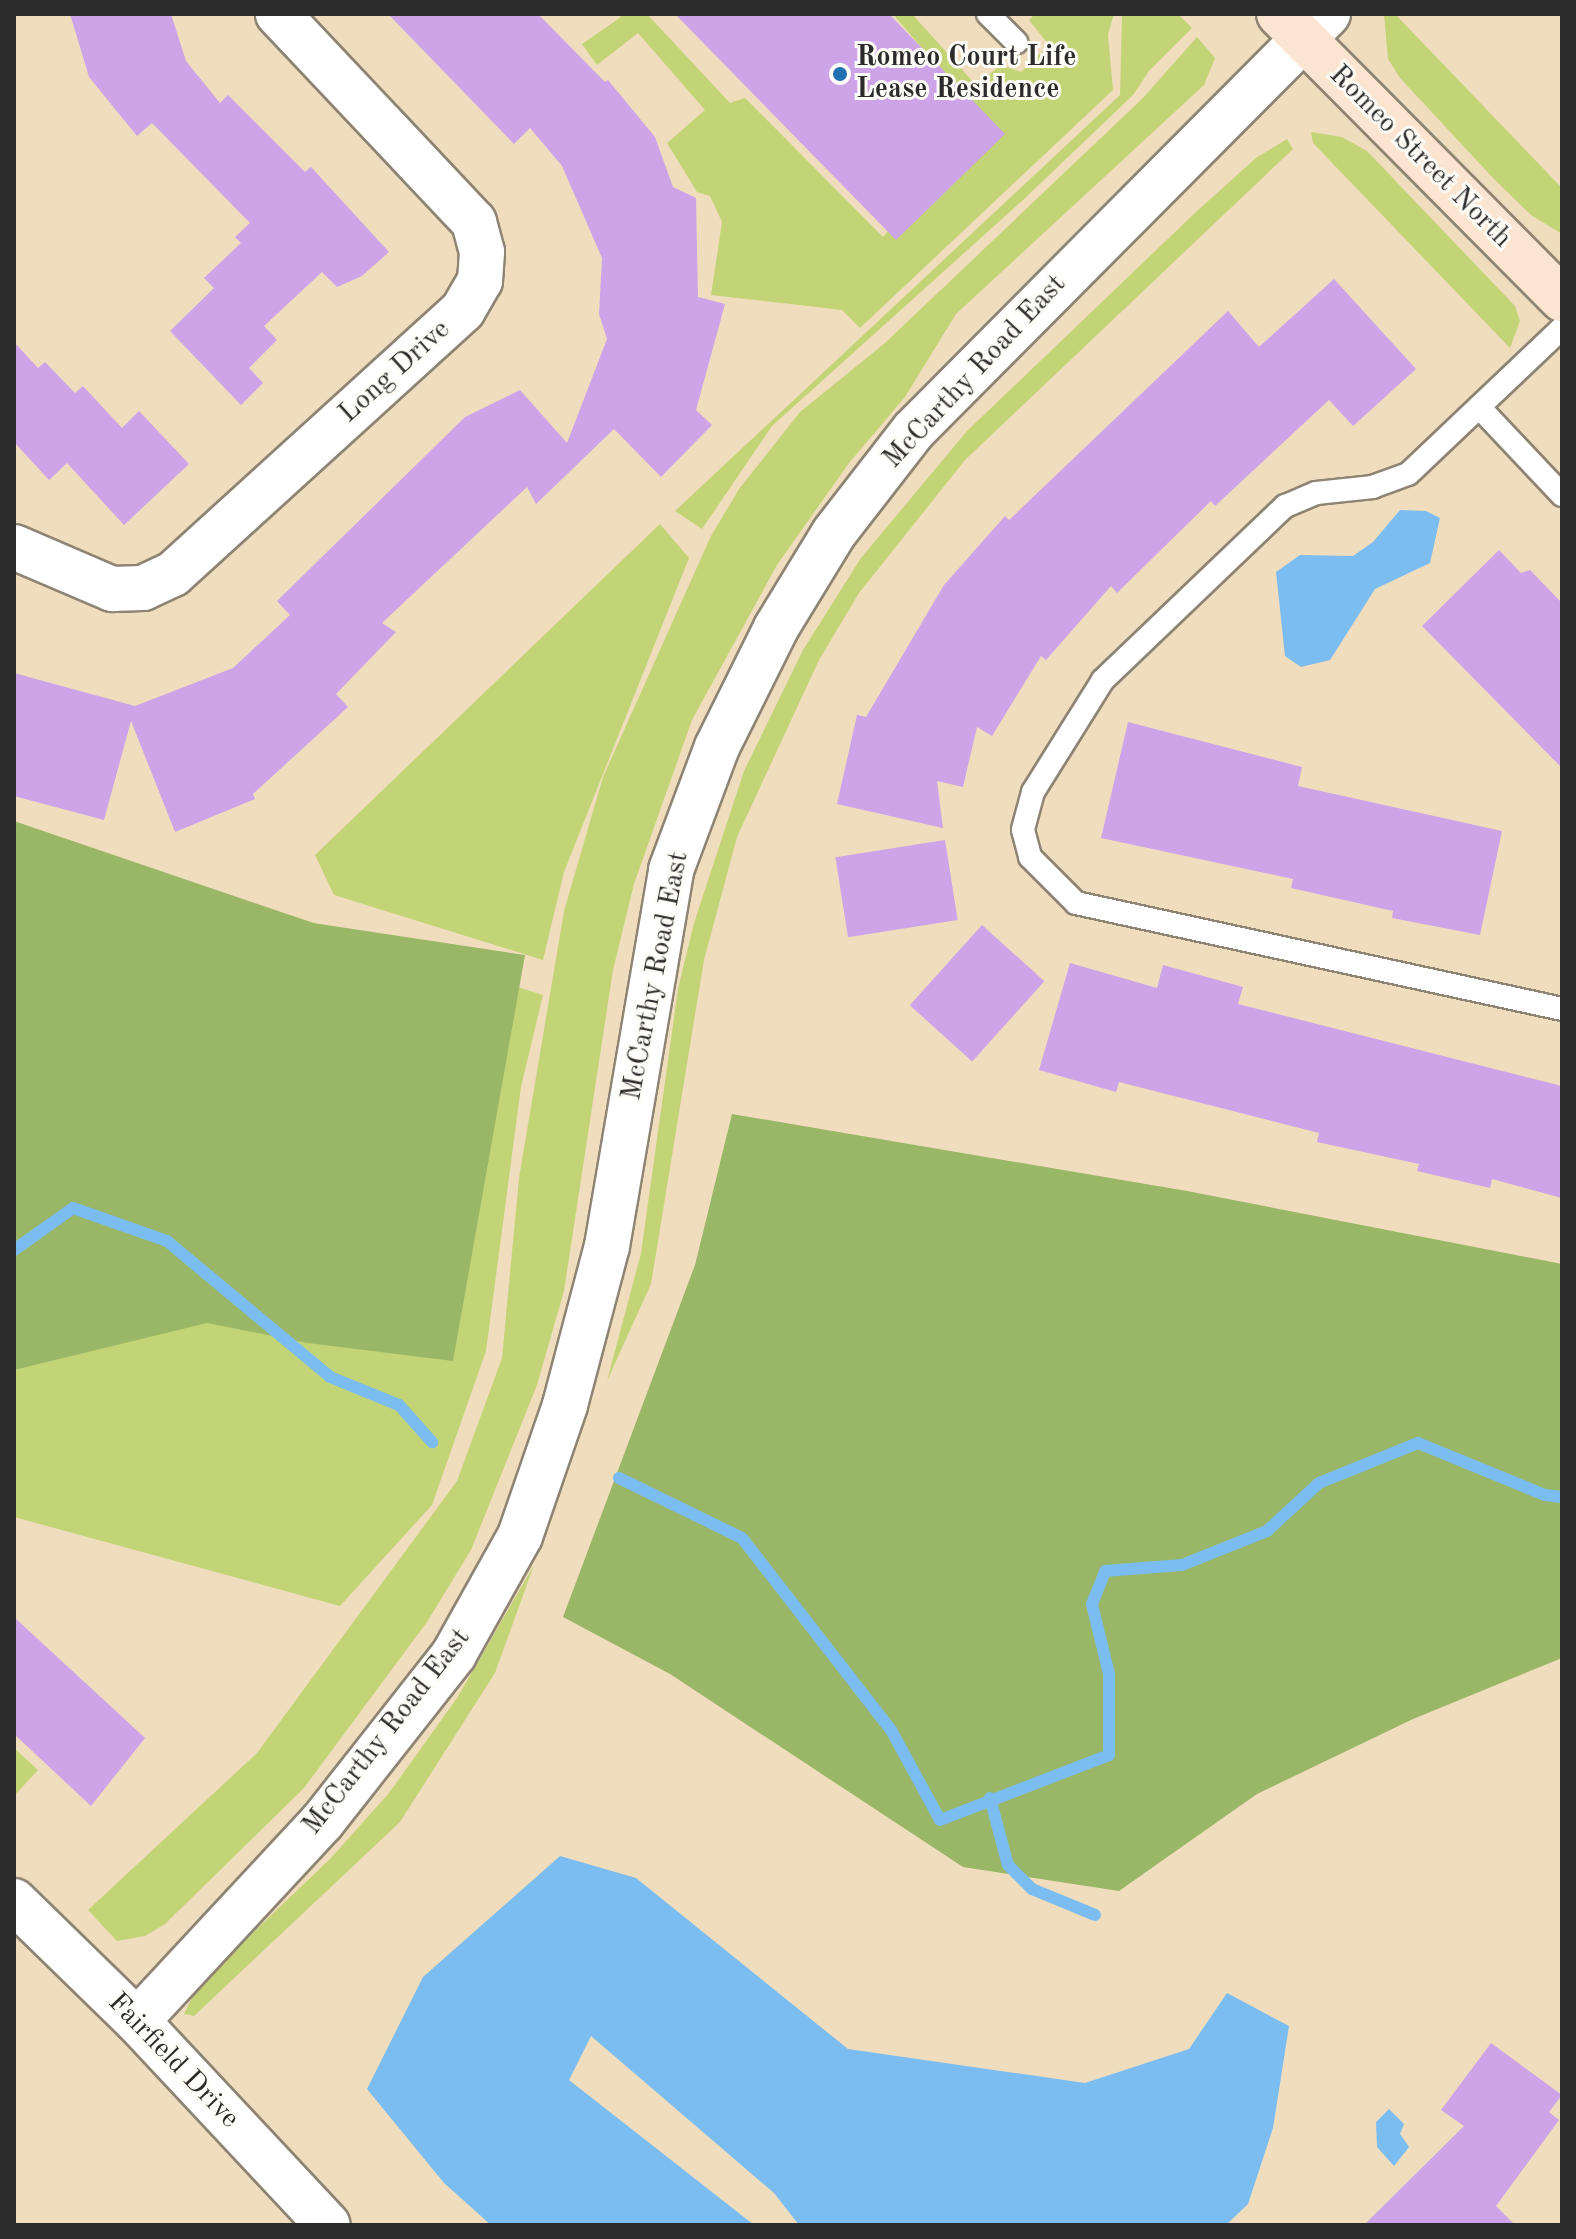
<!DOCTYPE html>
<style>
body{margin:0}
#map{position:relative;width:1576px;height:2239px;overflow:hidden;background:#f0ddbd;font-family:"Old Standard TT",serif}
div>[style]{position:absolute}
.green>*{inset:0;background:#c3d476}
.forest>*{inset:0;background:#9ab667}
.water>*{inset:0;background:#7bbdf0}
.stream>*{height:12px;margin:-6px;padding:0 6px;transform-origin:6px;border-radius:6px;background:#7bbdf0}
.building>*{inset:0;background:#cda4e7;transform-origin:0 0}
.roads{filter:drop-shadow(2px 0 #8e8474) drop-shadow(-2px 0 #8e8474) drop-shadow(0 2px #8e8474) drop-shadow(0 -2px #8e8474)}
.service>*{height:22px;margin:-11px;padding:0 11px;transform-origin:11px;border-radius:11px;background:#fff}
.minor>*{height:44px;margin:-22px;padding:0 22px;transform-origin:22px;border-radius:22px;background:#fff}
.tertiary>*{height:44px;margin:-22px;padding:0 22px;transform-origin:22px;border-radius:22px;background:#fff}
.secondary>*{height:44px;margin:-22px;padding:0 22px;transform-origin:22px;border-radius:22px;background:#fce5d0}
.dots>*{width:22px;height:22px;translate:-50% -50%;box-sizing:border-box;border:4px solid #fdfcf7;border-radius:50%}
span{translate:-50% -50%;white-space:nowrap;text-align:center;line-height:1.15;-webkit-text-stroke:6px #fdfcf7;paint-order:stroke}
.poi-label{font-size:28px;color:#2b2b2b;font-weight:700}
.left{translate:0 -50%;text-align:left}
.street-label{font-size:28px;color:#2b2b2b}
.frame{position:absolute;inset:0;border:16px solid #2b2b2b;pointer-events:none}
</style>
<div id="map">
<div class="green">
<div style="clip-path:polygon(618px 14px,647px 14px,730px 103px,745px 98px,883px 237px,984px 122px,893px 14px,912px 14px,976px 85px,1001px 65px,1021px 72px,1049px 45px,1029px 20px,1035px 14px,1114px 14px,1108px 34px,1113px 90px,860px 328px,842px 310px,711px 295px,722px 222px,710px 196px,697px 192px,667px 143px,705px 110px,638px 33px,597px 65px,582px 44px,621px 17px)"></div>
<div style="clip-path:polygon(1122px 14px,1178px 14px,1192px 28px,1149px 71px,1133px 95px,1023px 200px,772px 426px,702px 529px,675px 511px,1120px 95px)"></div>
<div style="clip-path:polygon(1384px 14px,1395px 14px,1562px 188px,1562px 234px,1531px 215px,1493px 178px,1400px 78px,1388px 59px)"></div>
<div style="clip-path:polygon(1197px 37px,1215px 58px,1204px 85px,956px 314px,905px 397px,849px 463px,777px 565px,692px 720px,634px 884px,613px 970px,564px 1291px,537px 1385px,471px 1550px,427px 1622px,304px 1788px,165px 1924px,145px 1936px,117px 1941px,88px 1910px,257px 1753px,457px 1481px,502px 1358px,519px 1178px,564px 911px,603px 777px,711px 536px,739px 489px,800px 412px,885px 343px,1143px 98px)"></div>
<div style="clip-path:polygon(1311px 132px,1342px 137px,1367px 151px,1515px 306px,1520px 321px,1510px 348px,1313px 143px)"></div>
<div style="clip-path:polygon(1287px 139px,1293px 149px,965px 460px,859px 593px,819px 660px,737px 837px,704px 960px,651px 1284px,607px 1381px,641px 1253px,678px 989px,694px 923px,744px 771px,803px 650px,861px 558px,967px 431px,1197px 211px,1256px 158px)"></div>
<div style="clip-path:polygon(660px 524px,689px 558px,564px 872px,543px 960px,334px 895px,315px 855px)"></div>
<div style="clip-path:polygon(14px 828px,543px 995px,521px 1087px,486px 1351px,432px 1505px,340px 1606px,14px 1517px)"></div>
<div style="clip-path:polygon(534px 1565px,495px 1673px,400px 1822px,194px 2016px,184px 2014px,199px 1984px,331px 1858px,389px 1793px,457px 1698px)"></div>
<div style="clip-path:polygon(14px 1748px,38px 1770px,14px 1796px)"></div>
</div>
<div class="forest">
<div style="clip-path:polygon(14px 821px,313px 923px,525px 955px,453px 1361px,308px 1343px,207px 1323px,14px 1370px)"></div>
<div style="clip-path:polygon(732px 1114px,1187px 1191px,1562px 1264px,1562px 1658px,1413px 1719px,1257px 1794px,1119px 1891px,963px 1867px,670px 1674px,563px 1617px,695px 1265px)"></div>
</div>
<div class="water">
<div style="clip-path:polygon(1400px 510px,1426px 511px,1440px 518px,1430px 563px,1375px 589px,1330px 660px,1301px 667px,1285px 656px,1276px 572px,1300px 555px,1353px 556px,1373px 542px)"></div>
<div style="clip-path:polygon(560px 1856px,636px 1878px,848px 2049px,1085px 2083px,1189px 2049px,1227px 1993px,1289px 2026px,1273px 2128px,1248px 2204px,1226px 2225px,799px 2225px,774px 2193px,591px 2036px,569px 2080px,754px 2225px,491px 2225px,444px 2183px,367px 2089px,423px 1977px)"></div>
<div style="clip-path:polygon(1389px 2109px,1404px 2124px,1400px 2134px,1409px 2147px,1394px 2166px,1377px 2147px,1376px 2122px)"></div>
</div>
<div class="stream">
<div style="left:14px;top:1250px;width:72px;rotate:-35.4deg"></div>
<div style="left:73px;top:1208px;width:100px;rotate:19.3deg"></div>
<div style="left:167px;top:1241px;width:212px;rotate:39.8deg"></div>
<div style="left:330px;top:1377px;width:74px;rotate:22.1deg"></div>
<div style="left:399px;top:1405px;width:50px;rotate:48.3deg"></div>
<div style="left:619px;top:1478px;width:137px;rotate:26deg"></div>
<div style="left:742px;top:1538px;width:243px;rotate:52.2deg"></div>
<div style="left:891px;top:1730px;width:102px;rotate:61.4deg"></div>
<div style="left:940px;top:1820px;width:181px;rotate:-21deg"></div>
<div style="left:1109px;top:1755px;width:81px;rotate:-90deg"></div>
<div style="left:1109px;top:1674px;width:72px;rotate:-103.7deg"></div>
<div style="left:1092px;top:1604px;width:35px;rotate:-68deg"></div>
<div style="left:1105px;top:1571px;width:77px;rotate:-4.5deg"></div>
<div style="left:1182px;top:1565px;width:92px;rotate:-21.8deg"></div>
<div style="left:1267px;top:1531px;width:71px;rotate:-42.7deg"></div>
<div style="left:1319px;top:1483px;width:107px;rotate:-22deg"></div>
<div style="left:1418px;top:1443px;width:137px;rotate:22.3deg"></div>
<div style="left:1545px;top:1495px;width:17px;rotate:7deg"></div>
<div style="left:990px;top:1798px;width:69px;rotate:75deg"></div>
<div style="left:1008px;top:1865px;width:34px;rotate:45deg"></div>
<div style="left:1032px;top:1889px;width:68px;rotate:22.4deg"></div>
</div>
<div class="building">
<div style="clip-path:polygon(70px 14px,171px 14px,186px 61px,220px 103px,228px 95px,305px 172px,311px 167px,389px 252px,362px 276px,337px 287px,322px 272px,264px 326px,277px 340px,249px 368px,263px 383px,241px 405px,170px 331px,214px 288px,204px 278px,241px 243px,235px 237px,250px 223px,152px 123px,137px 136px,89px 77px)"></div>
<div style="clip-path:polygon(388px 14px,538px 14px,605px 82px,608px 80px,655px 137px,673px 187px,696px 198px,698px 297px,725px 304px,696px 410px,712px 425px,661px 477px,614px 429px,536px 504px,527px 487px,382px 623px,396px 632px,336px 694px,348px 707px,253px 794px,255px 799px,175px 832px,131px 721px,104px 820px,14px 796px,14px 673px,135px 706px,233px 668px,290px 615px,277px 601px,465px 417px,520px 390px,567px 443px,607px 339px,599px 314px,602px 258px,562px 166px,530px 128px,514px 144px)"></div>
<div style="clip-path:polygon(675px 14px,889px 14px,1005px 134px,896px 240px)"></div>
<div style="clip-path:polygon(1334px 279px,1416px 369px,1353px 426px,1329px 400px,1215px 506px,1211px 501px,1117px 593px,1111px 586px,1046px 660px,1041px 656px,992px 736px,977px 727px,963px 787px,937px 781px,943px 828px,837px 804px,857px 715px,866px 717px,944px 585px,1005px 516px,1009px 520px,1228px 311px,1259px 347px)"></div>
<div style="clip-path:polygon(14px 342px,38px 368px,45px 362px,75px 393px,83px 386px,122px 428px,139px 411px,189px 464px,124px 525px,67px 463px,49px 480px,14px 442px)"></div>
<div style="clip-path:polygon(1499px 550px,1521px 573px,1530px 570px,1562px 603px,1562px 768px,1422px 626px)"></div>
<div style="clip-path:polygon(1128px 722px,1302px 767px,1298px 786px,1502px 831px,1480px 935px,1392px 918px,1393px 911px,1291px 888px,1293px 879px,1101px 838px)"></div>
<div style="left:945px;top:840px;width:81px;height:111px;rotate:81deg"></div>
<div style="left:982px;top:925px;width:84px;height:108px;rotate:42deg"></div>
<div style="clip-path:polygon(1070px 963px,1157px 988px,1163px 965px,1243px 987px,1238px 1004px,1562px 1086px,1562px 1198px,1492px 1179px,1490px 1188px,1417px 1171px,1419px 1164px,1317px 1142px,1319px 1133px,1119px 1082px,1116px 1092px,1039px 1070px)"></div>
<div style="clip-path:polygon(14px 1617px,145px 1738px,91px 1806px,14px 1734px)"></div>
<div style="clip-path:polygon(1491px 2043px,1562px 2095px,1549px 2112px,1559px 2120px,1496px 2206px,1515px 2225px,1364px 2225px,1464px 2126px,1441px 2110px)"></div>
</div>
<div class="roads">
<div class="service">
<div style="left:988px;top:14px;width:40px;rotate:45deg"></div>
<div style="left:1562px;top:328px;width:212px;rotate:136.5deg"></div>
<div style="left:1408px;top:474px;width:37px;rotate:160deg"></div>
<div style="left:1373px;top:487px;width:57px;rotate:174deg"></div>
<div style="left:1316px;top:493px;width:34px;rotate:157deg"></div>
<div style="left:1285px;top:506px;width:252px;rotate:136.3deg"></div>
<div style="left:1103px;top:680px;width:132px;rotate:122deg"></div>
<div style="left:1033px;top:792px;width:39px;rotate:105deg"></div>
<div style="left:1023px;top:830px;width:28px;rotate:75deg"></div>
<div style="left:1030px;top:857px;width:65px;rotate:45deg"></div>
<div style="left:1076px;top:903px;width:497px;rotate:12.3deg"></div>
<div style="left:1479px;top:407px;width:121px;rotate:46.7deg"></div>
</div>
<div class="minor">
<div style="left:14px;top:547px;width:107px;rotate:23.2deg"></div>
<div style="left:112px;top:589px;width:31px;rotate:-2deg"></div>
<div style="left:143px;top:588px;width:33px;rotate:-25deg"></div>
<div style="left:173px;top:574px;width:392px;rotate:-42.3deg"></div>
<div style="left:463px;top:310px;width:34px;rotate:-60deg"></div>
<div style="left:480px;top:281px;width:29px;rotate:-86deg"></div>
<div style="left:482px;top:252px;width:31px;rotate:-105deg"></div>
<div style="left:474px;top:222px;width:286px;rotate:-133.3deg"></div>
<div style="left:14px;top:1901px;width:172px;rotate:44.3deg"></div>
<div style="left:137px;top:2021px;width:279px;rotate:46.9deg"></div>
</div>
<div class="tertiary">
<div style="left:137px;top:2021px;width:272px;rotate:-47.1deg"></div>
<div style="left:322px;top:1822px;width:214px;rotate:-51.8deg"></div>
<div style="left:454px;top:1654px;width:135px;rotate:-60.8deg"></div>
<div style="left:520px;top:1536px;width:139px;rotate:-71deg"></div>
<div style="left:565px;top:1405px;width:164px;rotate:-75.2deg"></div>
<div style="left:607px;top:1246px;width:381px;rotate:-80.3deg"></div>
<div style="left:671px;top:870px;width:131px;rotate:-69.5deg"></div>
<div style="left:717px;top:747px;width:133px;rotate:-63.6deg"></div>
<div style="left:776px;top:628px;width:111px;rotate:-58.6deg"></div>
<div style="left:834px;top:533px;width:130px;rotate:-52.2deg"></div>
<div style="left:914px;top:430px;width:587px;rotate:-45.14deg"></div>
</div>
<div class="secondary">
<div style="left:1279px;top:14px;width:402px;rotate:45.2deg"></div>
</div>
</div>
<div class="dots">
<div style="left:840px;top:74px;background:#1f6fb2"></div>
</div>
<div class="poi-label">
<span class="left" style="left:856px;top:74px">Romeo Court Life<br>Lease Residence</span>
</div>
<div class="street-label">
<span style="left:1420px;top:157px;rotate:45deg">Romeo Street North</span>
<span style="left:395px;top:372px;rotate:-42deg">Long Drive</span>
<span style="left:975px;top:372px;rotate:-47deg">McCarthy Road East</span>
<span style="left:656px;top:976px;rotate:-79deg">McCarthy Road East</span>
<span style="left:387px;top:1732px;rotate:-52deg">McCarthy Road East</span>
<span style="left:173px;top:2061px;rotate:46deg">Fairfield Drive</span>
</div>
<div class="frame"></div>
</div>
